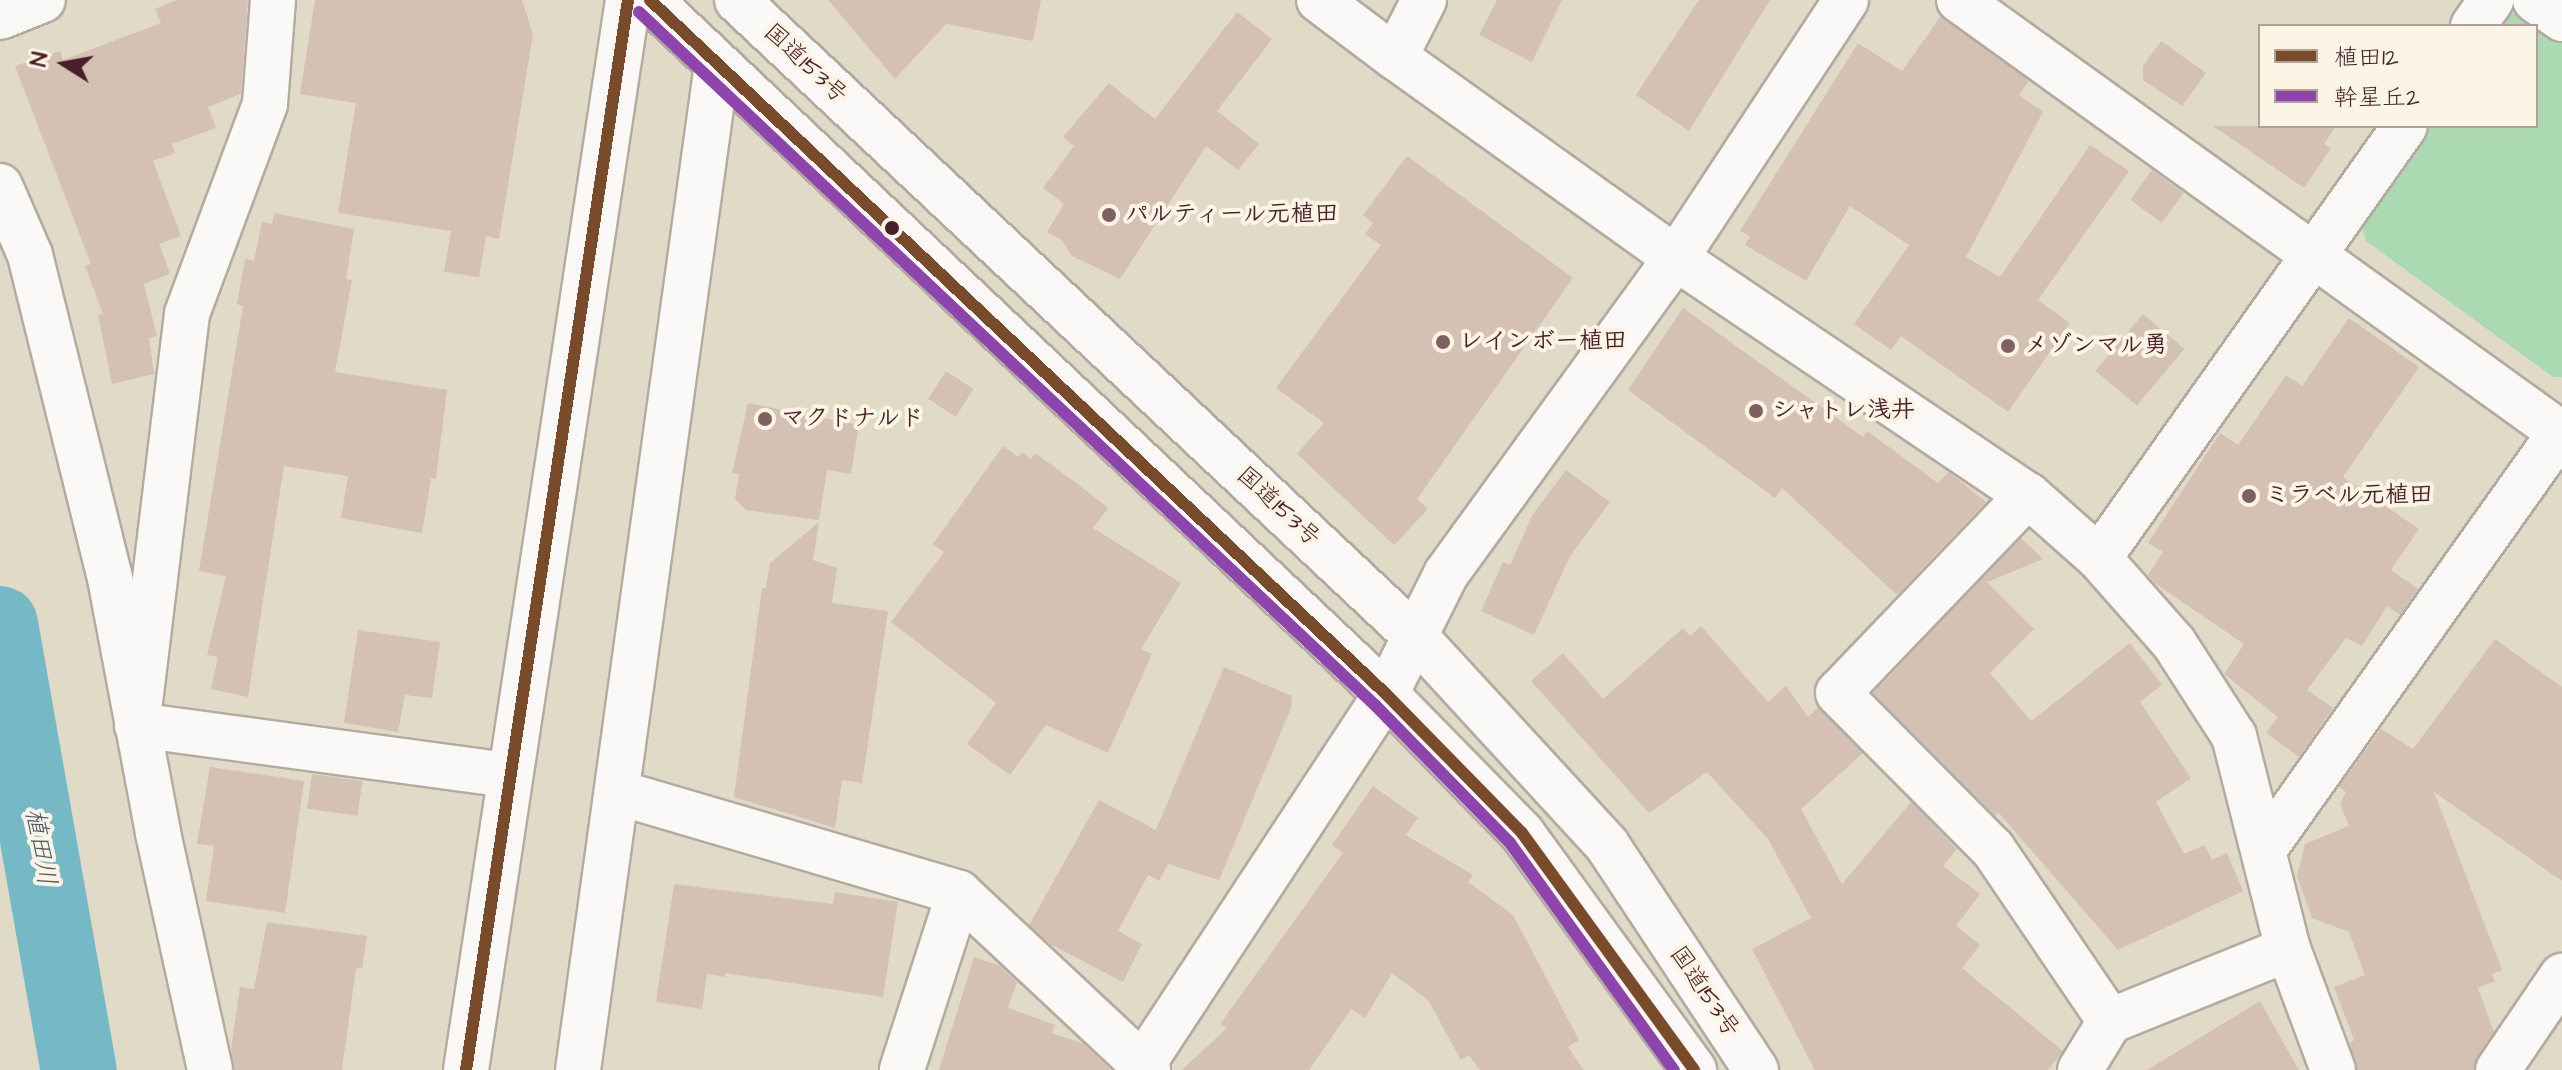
<!DOCTYPE html>
<meta charset="utf-8">
<style>
body{margin:0}
#map{position:relative;width:2562px;height:1070px;overflow:hidden;background:#e1dac7;font-family:"Architects Daughter","Klee One",sans-serif}
div>[style]{position:absolute}
.green>*{inset:0;background:#abd9b2}
.river>*{height:76px;margin:-38px;padding:0 38px;transform-origin:38px;border-radius:38px;background:#75b9c7}
.building>*{inset:0;background:#d5c1b4;transform-origin:0 0}
.roads{filter:drop-shadow(2px 0 #b3aba0) drop-shadow(-2px 0 #b3aba0) drop-shadow(0 2px #b3aba0) drop-shadow(0 -2px #b3aba0)}
.minor>*{height:44px;margin:-22px;padding:0 22px;transform-origin:22px;border-radius:22px;background:#faf9f7}
.highway>*{height:44px;margin:-22px;padding:0 22px;transform-origin:22px;border-radius:22px;background:#faf9f7}
.bus-1>*{height:12px;margin:-6px;padding:0 6px;transform-origin:6px;border-radius:6px;background:#7a4b2a}
.bus-2>*{height:12px;margin:-6px;padding:0 6px;transform-origin:6px;border-radius:6px;background:#8e44ad}
.dots>*{width:22px;height:22px;translate:-50% -50%;box-sizing:border-box;border:4px solid #fcf5e5;border-radius:50%}
span{translate:-50% -50%;white-space:nowrap;text-align:center;line-height:1.15;-webkit-text-stroke:8px #fcf5e5;paint-order:stroke}
.street-label{font-size:24px;color:#4a1f2b}
.poi-label{font-size:24px;color:#4a1f2b;font-weight:700}
.left{translate:0 -50%;text-align:left}
.water-label{font-size:26px;color:#495769;font-style:italic}
.legend{position:absolute;left:2258px;top:24px;width:280px;height:104px;box-sizing:border-box;background:#fcf5e5;border:2px solid #b59f9b;margin:0;padding:10px 14px;list-style:none;font-size:24px;color:#4a1f2b}
.legend li{display:flex;align-items:center;gap:16px;height:40px}
.legend b{width:40px;border:2px solid #b59f9b}
.north{position:absolute;left:24px;top:24px;width:80px;height:80px;-webkit-text-stroke:6px #fcf5e5;paint-order:stroke;rotate:281deg;font-size:22px;font-weight:700;line-height:32px;text-align:center;color:#4a1f2b}
.north::after{content:'';display:block;margin:auto;width:28px;height:36px;background:#4a1f2b;clip-path:polygon(50% 0,100% 100%,50% 72%,0 100%)}
</style>
<div id="map">
<div class="green">
<div style="clip-path:polygon(2531px 9px,2562px 32px,2562px 377px,2553px 377px,2366px 241px,2361px 223px,2430px 126px,2536px 126px,2536px 26px,2501px 26px,2509px 15px)"></div>
</div>
<div class="river">
<div style="left:0;top:624px;width:453px;rotate:80deg"></div>
</div>
<div class="building">
<div style="clip-path:polygon(177px 0,248px 0,241px 94px,208px 107px,216px 128px,172px 144px,175px 153px,153px 161px,181px 236px,159px 244px,170px 274px,144px 284px,157px 336px,149px 338px,154px 374px,112px 384px,98px 315px,103px 314px,85px 266px,91px 264px,15px 66px,60px 51px,63px 60px,161px 23px,155px 9px)"></div>
<div style="clip-path:polygon(315px 0,522px 0,533px 34px,499px 239px,486px 236px,479px 277px,444px 272px,451px 231px,338px 213px,356px 103px,300px 94px)"></div>
<div style="clip-path:polygon(828px 0,1041px 0,1033px 41px,946px 24px,895px 79px)"></div>
<div style="clip-path:polygon(1497px 0,1562px 0,1532px 62px,1479px 35px)"></div>
<div style="clip-path:polygon(1699px 0,1770px 0,1689px 131px,1636px 95px)"></div>
<div style="clip-path:polygon(1237px 12px,1272px 39px,1217px 111px,1259px 144px,1238px 170px,1206px 146px,1120px 279px,1072px 256px,1062px 240px,1047px 232px,1064px 204px,1043px 188px,1074px 146px,1063px 137px,1109px 83px,1155px 119px)"></div>
<div style="clip-path:polygon(1941px 16px,2029px 81px,2019px 95px,2043px 112px,1966px 257px,2000px 277px,2090px 145px,2129px 171px,2038px 300px,2070px 323px,2008px 412px,1901px 336px,1891px 350px,1854px 324px,1909px 245px,1850px 206px,1806px 281px,1745px 245px,1750px 236px,1740px 231px,1858px 43px,1902px 71px)"></div>
<div style="clip-path:polygon(2161px 41px,2206px 73px,2182px 106px,2143px 80px,2143px 66px)"></div>
<div style="clip-path:polygon(2213px 126px,2336px 126px,2324px 144px,2331px 148px,2304px 188px)"></div>
<div style="clip-path:polygon(1407px 156px,1573px 278px,1417px 499px,1428px 509px,1394px 545px,1297px 454px,1324px 423px,1276px 388px,1381px 245px,1365px 234px,1373px 223px,1363px 215px)"></div>
<div style="left:2152px;top:170px;width:39px;height:37px;rotate:36deg"></div>
<div style="clip-path:polygon(274px 213px,354px 229px,346px 279px,352px 280px,335px 372px,447px 390px,436px 479px,431px 478px,422px 533px,341px 518px,348px 476px,284px 466px,248px 697px,211px 689px,218px 657px,207px 655px,226px 576px,199px 571px,243px 306px,237px 304px,245px 259px,254px 261px,262px 222px,272px 224px)"></div>
<div style="clip-path:polygon(1683px 308px,1863px 437px,1867px 431px,1938px 483px,1949px 472px,1986px 502px,1897px 595px,1782px 488px,1775px 498px,1628px 390px)"></div>
<div style="left:2143px;top:314px;width:54px;height:74px;rotate:40deg"></div>
<div style="clip-path:polygon(2349px 318px,2419px 367px,2343px 477px,2419px 529px,2391px 570px,2418px 589px,2400px 615px,2387px 606px,2362px 646px,2346px 638px,2307px 690px,2333px 708px,2299px 757px,2266px 733px,2278px 717px,2224px 674px,2244px 644px,2156px 584px,2148px 575px,2163px 552px,2148px 543px,2220px 433px,2238px 445px,2286px 375px,2302px 386px)"></div>
<div style="left:946px;top:371px;width:33px;height:33px;rotate:33deg"></div>
<div style="clip-path:polygon(748px 403px,859px 425px,851px 474px,827px 470px,819px 520px,746px 510px,735px 499px,739px 474px,732px 473px)"></div>
<div style="clip-path:polygon(1003px 446px,1018px 457px,1022px 452px,1031px 459px,1035px 453px,1075px 482px,1108px 508px,1093px 528px,1181px 583px,1141px 649px,1152px 654px,1108px 753px,1046px 725px,1010px 775px,967px 744px,996px 703px,891px 622px,944px 552px,933px 544px)"></div>
<div style="clip-path:polygon(1566px 470px,1610px 502px,1570px 556px,1534px 635px,1481px 611px,1503px 562px,1510px 565px,1533px 514px)"></div>
<div style="clip-path:polygon(819px 522px,813px 560px,837px 568px,832px 603px,888px 611px,862px 783px,842px 780px,835px 828px,734px 797px,762px 588px,766px 588px,770px 563px)"></div>
<div style="clip-path:polygon(2021px 538px,2043px 559px,1987px 582px,2034px 629px,1990px 673px,2031px 721px,2130px 643px,2162px 685px,2140px 702px,2191px 778px,2156px 802px,2184px 854px,2205px 845px,2212px 860px,2227px 853px,2243px 891px,2118px 950px,1998px 812px,1995px 816px,1873px 693px)"></div>
<div style="clip-path:polygon(1701px 626px,1768px 702px,1786px 686px,1808px 717px,1818px 708px,1863px 753px,1801px 809px,1842px 884px,1911px 802px,1957px 849px,1943px 866px,1980px 894px,1956px 926px,1980px 945px,1962px 968px,2063px 1051px,2048px 1070px,1815px 1070px,1752px 949px,1811px 918px,1768px 839px,1707px 772px,1649px 813px,1531px 681px,1563px 653px,1603px 699px,1683px 628px,1690px 636px)"></div>
<div style="clip-path:polygon(358px 630px,440px 642px,432px 698px,405px 695px,398px 732px,344px 723px)"></div>
<div style="clip-path:polygon(2495px 639px,2562px 687px,2562px 881px,2434px 792px,2502px 970px,2492px 974px,2495px 981px,2478px 988px,2494px 1032px,2473px 1070px,2357px 1070px,2350px 1043px,2354px 1040px,2334px 987px,2365px 975px,2349px 932px,2312px 918px,2297px 876px,2305px 844px,2349px 826px,2340px 804px,2346px 792px,2339px 787px,2381px 729px,2413px 749px)"></div>
<div style="clip-path:polygon(1224px 667px,1292px 696px,1291px 708px,1219px 880px,1168px 864px,1159px 881px,1148px 875px,1118px 931px,1142px 944px,1123px 982px,1050px 944px,1029px 925px,1099px 800px,1156px 830px)"></div>
<div style="clip-path:polygon(210px 767px,304px 781px,285px 913px,206px 901px,214px 846px,197px 844px)"></div>
<div style="left:312px;top:774px;width:51px;height:35px;rotate:8deg"></div>
<div style="clip-path:polygon(1373px 786px,1418px 818px,1406px 835px,1473px 875px,1468px 882px,1513px 915px,1579px 1040px,1568px 1047px,1584px 1070px,1480px 1070px,1469px 1055px,1461px 1060px,1428px 1000px,1392px 973px,1365px 1018px,1351px 1009px,1309px 1070px,1182px 1070px,1227px 1028px,1220px 1024px,1343px 853px,1332px 845px)"></div>
<div style="clip-path:polygon(674px 884px,833px 904px,835px 892px,898px 902px,883px 997px,725px 973px,725px 977px,707px 974px,702px 1009px,656px 1002px)"></div>
<div style="clip-path:polygon(267px 922px,367px 936px,362px 968px,356px 968px,342px 1070px,234px 1070px,231px 1049px,240px 987px,254px 989px)"></div>
<div style="clip-path:polygon(974px 957px,1000px 966px,1017px 982px,1008px 1008px,1055px 1025px,1052px 1033px,1084px 1044px,1111px 1070px,939px 1070px)"></div>
<div style="clip-path:polygon(2260px 1001px,2299px 1070px,2147px 1070px,2224px 1023px)"></div>
</div>
<div class="roads">
<div class="minor">
<div style="left:273px;top:0;width:104px;rotate:94.4deg"></div>
<div style="left:265px;top:104px;width:224px;rotate:110.4deg"></div>
<div style="left:187px;top:314px;width:414px;rotate:96.9deg"></div>
<div style="left:137px;top:725px;width:374px;rotate:7.7deg"></div>
<div style="left:1319px;top:0;width:95px;rotate:36.9deg"></div>
<div style="left:1395px;top:57px;width:64px;rotate:-63deg"></div>
<div style="left:1959px;top:0;width:743px;rotate:35.74deg"></div>
<div style="left:2535px;top:0;width:33px;rotate:35deg"></div>
<div style="left:0;top:17px;width:46px;rotate:-21.6deg"></div>
<div style="left:2473px;top:26px;width:32px;rotate:-55deg"></div>
<div style="left:1395px;top:57px;width:345px;rotate:35.6deg"></div>
<div style="left:1676px;top:258px;width:424px;rotate:34deg"></div>
<div style="left:2028px;top:495px;width:95px;rotate:41.6deg"></div>
<div style="left:2099px;top:558px;width:113px;rotate:48.6deg"></div>
<div style="left:2174px;top:643px;width:111px;rotate:57.2deg"></div>
<div style="left:2234px;top:736px;width:220px;rotate:75.8deg"></div>
<div style="left:2288px;top:949px;width:129px;rotate:69.6deg"></div>
<div style="left:0;top:186px;width:75px;rotate:66.5deg"></div>
<div style="left:30px;top:255px;width:333px;rotate:76.1deg"></div>
<div style="left:110px;top:578px;width:259px;rotate:79.3deg"></div>
<div style="left:158px;top:833px;width:243px;rotate:77.6deg"></div>
<div style="left:2028px;top:495px;width:274px;rotate:133.8deg"></div>
<div style="left:1838px;top:693px;width:220px;rotate:45.2deg"></div>
<div style="left:1993px;top:849px;width:208px;rotate:55.8deg"></div>
<div style="left:2099px;top:558px;width:529px;rotate:-54.69deg"></div>
<div style="left:620px;top:793px;width:353px;rotate:16.4deg"></div>
<div style="left:959px;top:893px;width:186px;rotate:107.9deg"></div>
<div style="left:2265px;top:848px;width:513px;rotate:-54.61deg"></div>
<div style="left:959px;top:893px;width:259px;rotate:43.1deg"></div>
<div style="left:466px;top:1070px;width:1082px;rotate:-81.39deg"></div>
<div style="left:578px;top:1070px;width:1015px;rotate:-82.13deg"></div>
<div style="left:1139px;top:1070px;width:450px;rotate:-56.7deg"></div>
<div style="left:1386px;top:694px;width:134px;rotate:-63.4deg"></div>
<div style="left:1446px;top:574px;width:391px;rotate:-54deg"></div>
<div style="left:1676px;top:258px;width:309px;rotate:-56.6deg"></div>
<div style="left:2080px;top:1070px;width:57px;rotate:-58.5deg"></div>
<div style="left:2110px;top:1021px;width:192px;rotate:-22deg"></div>
<div style="left:2498px;top:1070px;width:114px;rotate:-55.8deg"></div>
</div>
<div class="highway">
<div style="left:650px;top:0;width:1012px;rotate:43.32deg"></div>
<div style="left:1386px;top:694px;width:194px;rotate:45.6deg"></div>
<div style="left:1522px;top:833px;width:293px;rotate:54deg"></div>
<div style="left:737px;top:0;width:930px;rotate:43.17deg"></div>
<div style="left:1415px;top:636px;width:284px;rotate:47.4deg"></div>
<div style="left:1607px;top:845px;width:270px;rotate:56.5deg"></div>
</div>
</div>
<div class="bus-1">
<div style="left:650px;top:0;width:1012px;rotate:43.32deg"></div>
<div style="left:1386px;top:694px;width:194px;rotate:45.6deg"></div>
<div style="left:1522px;top:833px;width:293px;rotate:54deg"></div>
<div style="left:466px;top:1070px;width:1082px;rotate:-81.39deg"></div>
</div>
<div class="bus-2">
<div style="left:639px;top:12px;width:1011px;rotate:43.28deg"></div>
<div style="left:1375px;top:705px;width:193px;rotate:45.6deg"></div>
<div style="left:1510px;top:843px;width:280px;rotate:54.2deg"></div>
</div>
<div class="dots">
<div style="left:1109px;top:215px;background:#7f6062"></div>
<div style="left:892px;top:228px;background:#4a1f2b"></div>
<div style="left:1443px;top:342px;background:#7f6062"></div>
<div style="left:2008px;top:346px;background:#7f6062"></div>
<div style="left:1756px;top:411px;background:#7f6062"></div>
<div style="left:765px;top:419px;background:#7f6062"></div>
<div style="left:2249px;top:496px;background:#7f6062"></div>
</div>
<div class="street-label">
<span style="left:805px;top:64px;rotate:43deg">国道153号</span>
<span style="left:1278px;top:507px;rotate:43deg">国道153号</span>
<span style="left:1704px;top:992px;rotate:56deg">国道153号</span>
</div>
<div class="poi-label">
<span class="left" style="left:1125px;top:215px">パルティール元植田</span>
<span class="left" style="left:1459px;top:342px">レインボー植田</span>
<span class="left" style="left:2024px;top:346px">メゾンマル勇</span>
<span class="left" style="left:1772px;top:411px">シャトレ浅井</span>
<span class="left" style="left:781px;top:419px">マクドナルド</span>
<span class="left" style="left:2265px;top:496px">ミラベル元植田</span>
</div>
<div class="water-label">
<span style="left:40px;top:847px;rotate:80deg">植田川</span>
</div>
<ul class="legend">
<li><b style="height:10px;background:#7a4b2a"></b>植田12</li>
<li><b style="height:10px;background:#8e44ad"></b>幹星丘2</li>
</ul>
<div class="north">N</div>
</div>
